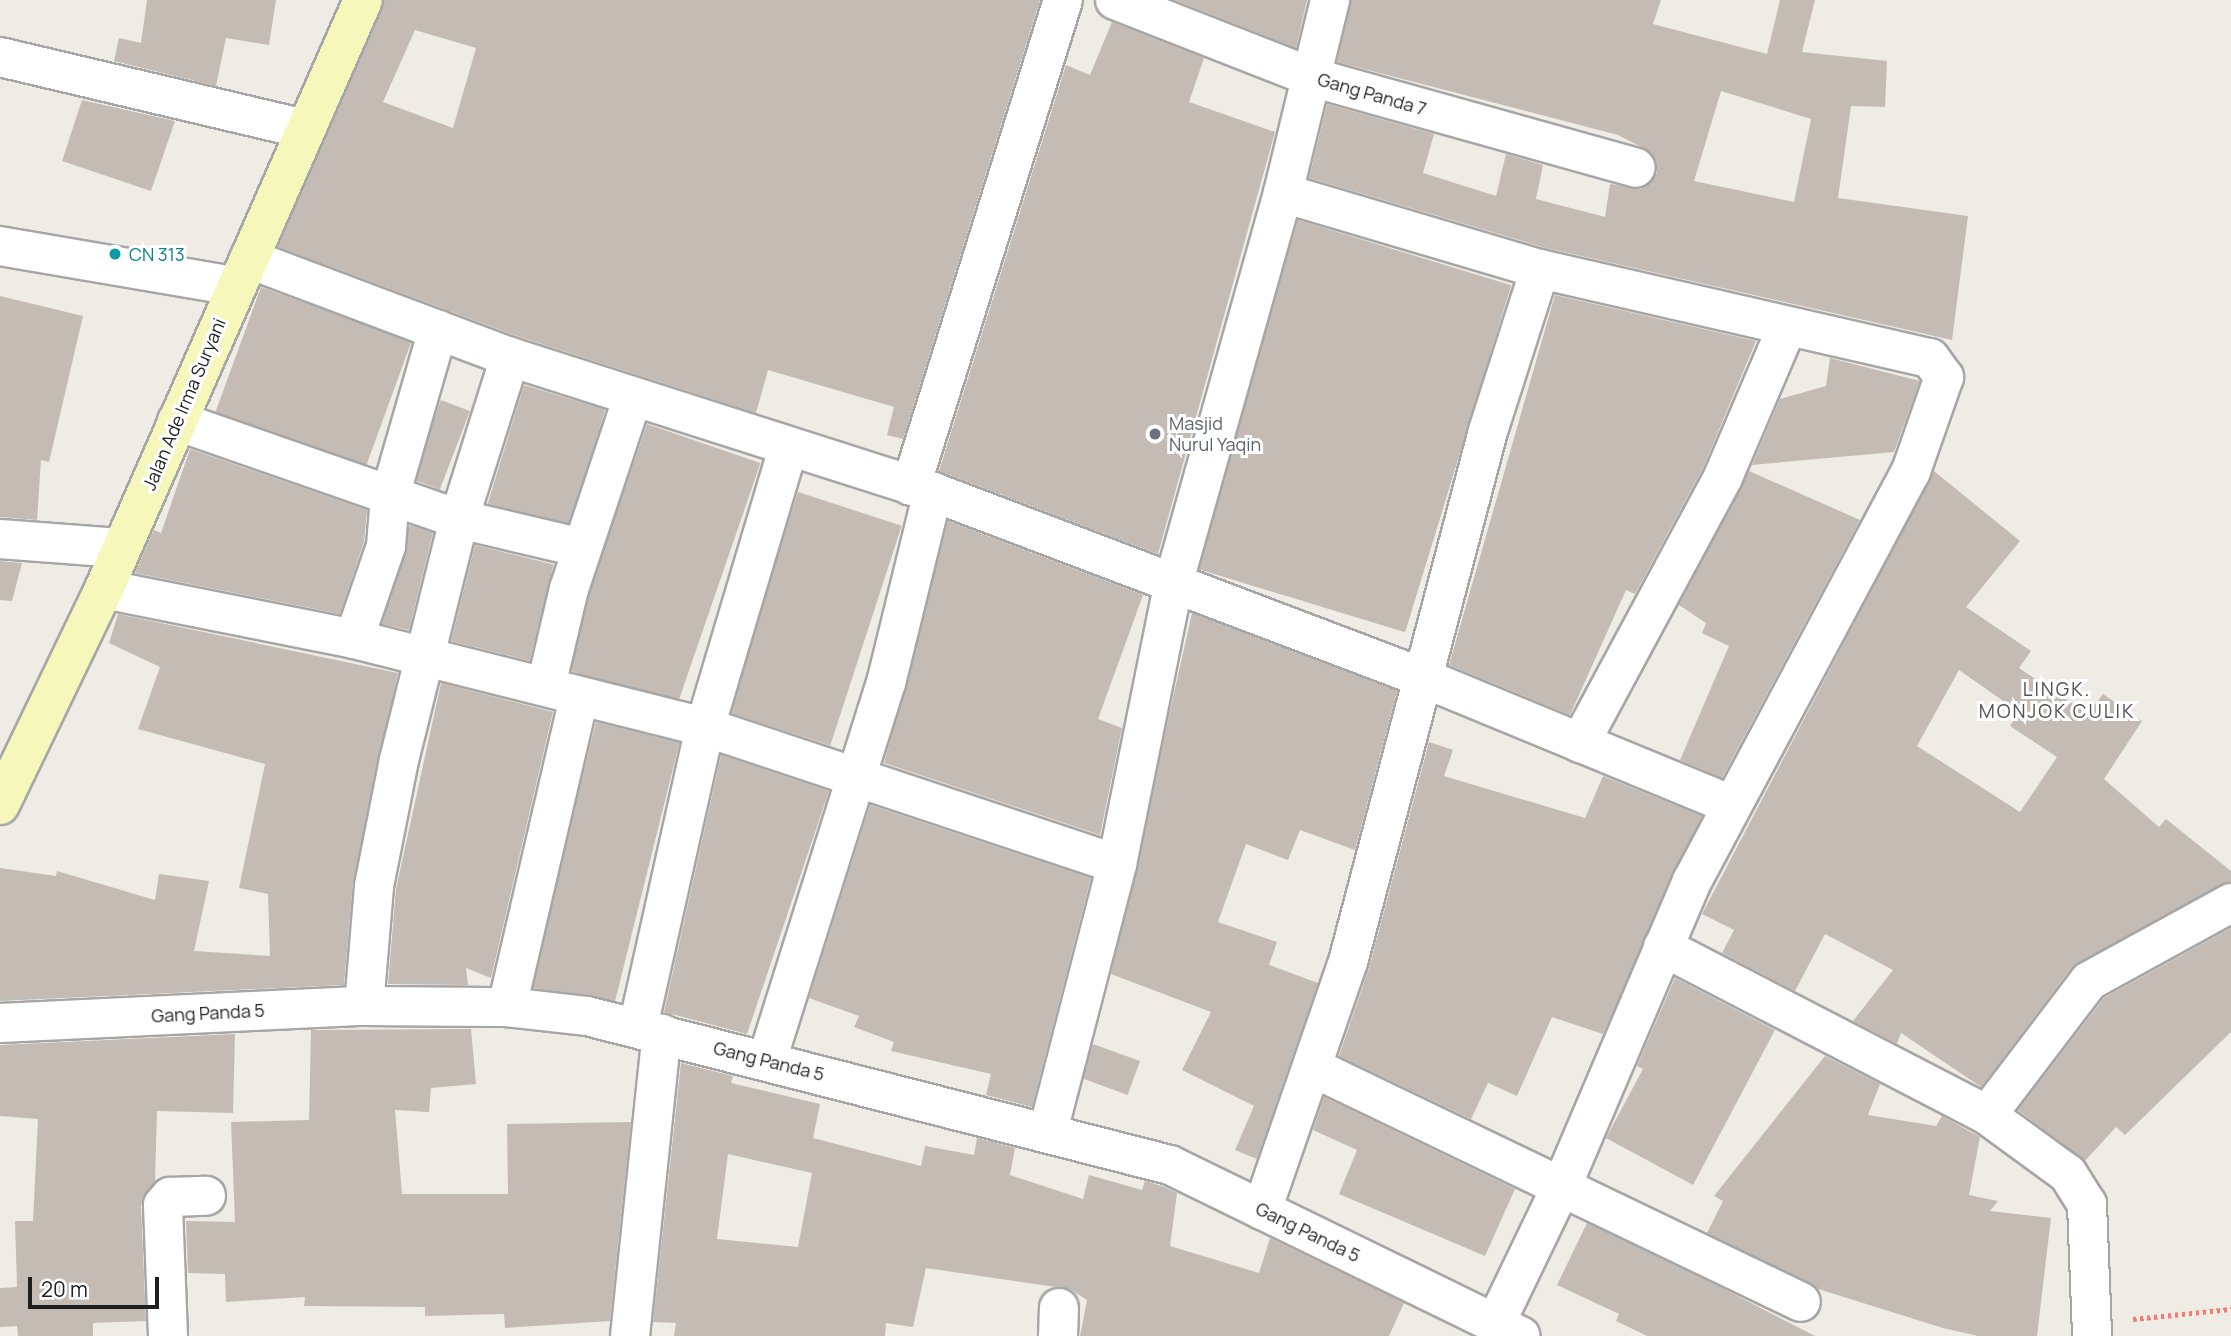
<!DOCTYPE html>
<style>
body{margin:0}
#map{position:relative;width:2231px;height:1336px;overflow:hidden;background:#efece6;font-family:Manrope,sans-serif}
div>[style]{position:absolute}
.building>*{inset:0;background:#c4bbb5;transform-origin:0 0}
.path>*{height:4.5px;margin-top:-2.25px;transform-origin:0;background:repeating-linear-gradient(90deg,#f57a71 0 3.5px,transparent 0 7px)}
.roads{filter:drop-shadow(2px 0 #a6a6a6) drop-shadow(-2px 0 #a6a6a6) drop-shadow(0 2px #a6a6a6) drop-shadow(0 -2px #a6a6a6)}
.street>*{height:38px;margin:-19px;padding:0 19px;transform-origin:19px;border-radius:19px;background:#fff}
.secondary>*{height:38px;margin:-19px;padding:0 19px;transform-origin:19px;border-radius:19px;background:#f6f7bb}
.dots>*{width:19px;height:19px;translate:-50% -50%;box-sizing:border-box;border:4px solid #fff;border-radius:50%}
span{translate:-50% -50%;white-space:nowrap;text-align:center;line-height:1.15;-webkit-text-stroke:6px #fff;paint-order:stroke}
.street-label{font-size:18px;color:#1f1f1f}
.culture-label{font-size:18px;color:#0d838f}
.left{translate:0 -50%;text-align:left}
.worship-label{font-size:18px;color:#5b616d}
.neighbourhood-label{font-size:19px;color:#525252;letter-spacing:2px}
.scale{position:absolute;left:28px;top:1277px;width:131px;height:32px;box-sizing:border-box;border:4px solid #1f1f1f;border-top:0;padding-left:9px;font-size:21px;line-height:24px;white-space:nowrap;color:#1f1f1f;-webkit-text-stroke:5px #fff;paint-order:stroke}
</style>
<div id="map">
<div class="building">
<div style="clip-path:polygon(147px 0,276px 0,269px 45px,226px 38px,216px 86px,114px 61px,119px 38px,141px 43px)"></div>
<div style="clip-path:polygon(evenodd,384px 0,1040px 0,903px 439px,887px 435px,894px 407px,768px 370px,756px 413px,517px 336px,278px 247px,384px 0,415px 30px,476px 48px,453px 128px,383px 102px,415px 30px)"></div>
<div style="clip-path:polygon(1175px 0,1307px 0,1296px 48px)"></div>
<div style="clip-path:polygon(evenodd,1351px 0,1661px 0,1653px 24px,1767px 54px,1780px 0,1815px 0,1802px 52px,1887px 61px,1885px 107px,1851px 106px,1838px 198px,1968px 216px,1952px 340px,1546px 248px,1309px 178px,1327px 104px,1434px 134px,1423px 173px,1496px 196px,1506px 154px,1543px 165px,1536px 199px,1605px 217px,1610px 184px,1641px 189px,1657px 173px,1651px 152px,1618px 135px,1337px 62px,1351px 0,1721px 91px,1811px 119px,1794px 202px,1694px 181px,1721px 91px)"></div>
<div style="clip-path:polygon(1112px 22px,1204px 58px,1189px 102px,1275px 132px,1158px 554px,939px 471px,1066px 65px,1090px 75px)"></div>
<div style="clip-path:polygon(82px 100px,175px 121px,151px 191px,62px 161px)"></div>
<div style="left:1298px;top:220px;width:223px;height:363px;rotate:17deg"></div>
<div style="left:261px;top:287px;width:160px;height:133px;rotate:20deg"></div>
<div style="clip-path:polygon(1555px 295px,1756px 341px,1703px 468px,1635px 594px,1626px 590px,1570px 715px,1449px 665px)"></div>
<div style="clip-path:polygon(0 296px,83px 316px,49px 462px,41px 460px,37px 520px,0 517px)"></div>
<div style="clip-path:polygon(1830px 358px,1920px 381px,1894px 452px,1752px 465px,1780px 399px,1826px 386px)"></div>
<div style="left:524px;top:385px;width:85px;height:124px;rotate:17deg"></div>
<div style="left:441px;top:400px;width:31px;height:84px;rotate:21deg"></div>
<div style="left:647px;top:424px;width:120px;height:258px;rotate:19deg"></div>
<div style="clip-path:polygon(190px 449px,367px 510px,364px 542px,340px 614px,135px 573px,154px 530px,161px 533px)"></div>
<div style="clip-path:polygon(1749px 471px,1860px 520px,1722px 778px,1680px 760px,1729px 646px,1702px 633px,1706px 623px,1679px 605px)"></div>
<div style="clip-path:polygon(evenodd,1934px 471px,2020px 541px,1966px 607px,2031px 651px,2019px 668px,2088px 714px,2103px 694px,2142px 721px,2104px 779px,2159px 827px,2166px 819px,2231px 871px,2231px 881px,2072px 967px,1981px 1087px,1901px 1033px,1897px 1044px,1853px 1021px,1893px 970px,1825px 934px,1795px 991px,1722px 953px,1734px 930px,1702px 914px,1934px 471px,1959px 670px,2019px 712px,2010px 726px,2057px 757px,2020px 812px,1917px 746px,1959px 670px)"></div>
<div style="left:798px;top:492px;width:109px;height:231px;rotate:18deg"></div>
<div style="clip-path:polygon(948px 521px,1143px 595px,1098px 719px,1122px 728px,1100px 835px,884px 763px)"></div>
<div style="clip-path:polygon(410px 525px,433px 533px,409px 630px,382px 624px)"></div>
<div style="left:475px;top:545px;width:81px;height:99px;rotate:14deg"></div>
<div style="clip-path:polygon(0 561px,22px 563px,12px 601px,0 600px)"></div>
<div style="clip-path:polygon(1192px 613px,1397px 691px,1355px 850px,1300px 830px,1288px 860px,1246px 844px,1218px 922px,1277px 942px,1269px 965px,1318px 983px,1257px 1159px,1235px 1150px,1254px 1106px,1182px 1070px,1211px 1012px,1111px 974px)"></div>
<div style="clip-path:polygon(118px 614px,398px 673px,353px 882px,344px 985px,0 1001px,0 868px,56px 876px,57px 871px,155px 900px,159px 874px,209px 881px,194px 951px,270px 956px,268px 894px,239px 888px,265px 764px,138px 729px,160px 667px,109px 643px)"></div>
<div style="clip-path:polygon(441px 683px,553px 712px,491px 978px,466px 968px,468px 985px,388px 984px,396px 889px)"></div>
<div style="left:596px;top:722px;width:86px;height:273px;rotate:14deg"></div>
<div style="clip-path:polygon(1429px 742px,1453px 750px,1444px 776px,1585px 818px,1603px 776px,1702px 816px,1603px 1034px,1552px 1017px,1517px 1096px,1488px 1083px,1471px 1119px,1339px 1056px,1369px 968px)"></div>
<div style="clip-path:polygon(721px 755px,829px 791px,747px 1034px,664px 1012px)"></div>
<div style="clip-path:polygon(870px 805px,1091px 878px,1032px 1107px,986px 1095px,991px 1074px,891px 1051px,894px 1042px,854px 1027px,859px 1016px,809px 998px)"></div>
<div style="clip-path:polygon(2231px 928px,2231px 1032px,2125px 1135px,2116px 1127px,2085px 1161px,2018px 1110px,2104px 998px)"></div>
<div style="clip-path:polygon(1675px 978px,1775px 1030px,1693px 1185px,1606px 1138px,1643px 1069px,1637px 1066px)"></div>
<div style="clip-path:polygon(471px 1029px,476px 1084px,431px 1088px,429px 1112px,395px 1110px,402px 1194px,508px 1194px,507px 1124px,631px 1122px,610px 1321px,505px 1328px,504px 1314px,425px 1316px,425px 1307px,304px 1306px,305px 1297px,226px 1302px,225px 1274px,188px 1273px,186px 1221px,235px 1222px,231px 1122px,309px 1120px,311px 1030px)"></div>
<div style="clip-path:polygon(235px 1034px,233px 1113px,157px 1111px,155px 1181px,141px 1206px,146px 1321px,93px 1323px,93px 1336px,18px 1336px,17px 1326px,0 1327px,0 1288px,17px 1287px,15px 1221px,33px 1221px,38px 1119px,0 1116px,0 1045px)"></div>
<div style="left:1093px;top:1044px;width:50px;height:36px;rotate:20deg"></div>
<div style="clip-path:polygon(1825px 1056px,1880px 1084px,1868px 1115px,1936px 1126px,1942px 1116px,1980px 1137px,1969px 1195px,1998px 1201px,1990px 1211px,2051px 1218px,2037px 1336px,1978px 1336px,1943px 1328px,1818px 1289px,1707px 1233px,1723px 1201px,1714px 1196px)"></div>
<div style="clip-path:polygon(evenodd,681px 1063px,733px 1076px,731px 1083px,820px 1104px,813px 1138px,921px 1166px,925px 1146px,974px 1155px,977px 1138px,1015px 1148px,1010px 1175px,1083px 1199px,1089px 1175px,1142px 1190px,1145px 1181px,1162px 1186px,1177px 1193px,1170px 1246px,1259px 1273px,1270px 1238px,1404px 1303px,1389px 1336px,1080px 1336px,1087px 1300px,1070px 1289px,926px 1268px,913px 1327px,886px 1323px,885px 1336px,674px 1336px,676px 1323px,653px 1322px,681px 1063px,728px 1154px,812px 1173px,798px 1247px,717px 1239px,728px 1154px)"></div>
<div style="clip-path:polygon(1324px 1097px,1515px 1189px,1485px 1256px,1339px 1194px,1357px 1150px,1313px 1130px)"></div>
<div style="clip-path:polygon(1587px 1223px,1722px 1288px,1815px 1336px,1647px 1336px,1616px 1321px,1619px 1314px,1557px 1285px)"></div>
</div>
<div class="path">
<div style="left:2133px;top:1319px;width:99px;rotate:-5.8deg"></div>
</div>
<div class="roads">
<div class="street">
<div style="left:1115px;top:0;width:211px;rotate:21.4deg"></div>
<div style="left:1311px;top:77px;width:337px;rotate:15.6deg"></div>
<div style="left:0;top:57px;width:313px;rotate:13.3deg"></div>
<div style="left:1283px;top:193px;width:268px;rotate:16.5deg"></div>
<div style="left:1540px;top:269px;width:400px;rotate:12.9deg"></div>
<div style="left:1930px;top:358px;width:24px;rotate:54deg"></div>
<div style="left:1944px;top:377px;width:100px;rotate:109.3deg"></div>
<div style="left:1911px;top:471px;width:465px;rotate:118.1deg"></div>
<div style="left:1692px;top:881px;width:328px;rotate:113.1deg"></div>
<div style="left:1563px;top:1183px;width:157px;rotate:115.7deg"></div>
<div style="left:0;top:246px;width:237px;rotate:9.7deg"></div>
<div style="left:249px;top:259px;width:279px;rotate:20.6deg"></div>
<div style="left:510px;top:357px;width:444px;rotate:17.7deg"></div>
<div style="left:933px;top:492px;width:522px;rotate:20.76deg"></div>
<div style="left:1421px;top:677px;width:333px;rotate:22.4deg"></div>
<div style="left:177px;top:421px;width:299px;rotate:19.2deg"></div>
<div style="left:459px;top:519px;width:126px;rotate:13.3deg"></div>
<div style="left:911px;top:486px;width:509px;rotate:-72.63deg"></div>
<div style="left:0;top:539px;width:121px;rotate:4.3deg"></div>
<div style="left:104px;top:589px;width:255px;rotate:11.3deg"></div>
<div style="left:354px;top:639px;width:362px;rotate:14.1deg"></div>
<div style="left:705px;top:727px;width:434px;rotate:18.4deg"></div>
<div style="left:354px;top:639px;width:98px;rotate:-71deg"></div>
<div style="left:386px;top:546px;width:50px;rotate:-85.4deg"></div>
<div style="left:390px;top:496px;width:173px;rotate:-73.9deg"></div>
<div style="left:546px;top:686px;width:100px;rotate:-76.7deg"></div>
<div style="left:569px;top:589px;width:202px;rotate:-71.6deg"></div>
<div style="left:1580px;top:743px;width:302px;rotate:-61.7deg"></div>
<div style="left:1723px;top:477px;width:163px;rotate:-66.9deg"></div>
<div style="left:1663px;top:947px;width:365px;rotate:27.4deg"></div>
<div style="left:1987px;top:1115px;width:100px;rotate:36.1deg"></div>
<div style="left:2068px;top:1174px;width:36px;rotate:58deg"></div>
<div style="left:2087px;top:1204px;width:132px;rotate:87.8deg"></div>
<div style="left:364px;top:1006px;width:120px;rotate:-85.2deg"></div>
<div style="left:374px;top:886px;width:128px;rotate:-78.8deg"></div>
<div style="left:399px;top:760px;width:248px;rotate:-76deg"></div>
<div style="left:459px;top:519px;width:170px;rotate:-72.5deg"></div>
<div style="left:507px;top:1007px;width:317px;rotate:-76.9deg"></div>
<div style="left:0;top:1023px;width:364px;rotate:-2.7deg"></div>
<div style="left:364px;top:1006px;width:143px;rotate:0.4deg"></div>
<div style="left:507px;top:1007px;width:81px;rotate:6.4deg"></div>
<div style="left:587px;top:1016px;width:602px;rotate:14.34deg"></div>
<div style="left:1170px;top:1165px;width:390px;rotate:26deg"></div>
<div style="left:638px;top:1027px;width:307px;rotate:-77.4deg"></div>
<div style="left:705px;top:727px;width:290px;rotate:-73.4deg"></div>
<div style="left:767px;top:1060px;width:395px;rotate:-72.5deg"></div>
<div style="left:886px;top:683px;width:197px;rotate:-76.2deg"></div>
<div style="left:1314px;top:1068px;width:540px;rotate:25.66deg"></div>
<div style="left:1987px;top:1115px;width:168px;rotate:-52.7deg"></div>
<div style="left:2089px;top:981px;width:162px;rotate:-28.8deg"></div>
<div style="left:1048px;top:1131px;width:276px;rotate:-75.5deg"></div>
<div style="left:1117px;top:864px;width:289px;rotate:-78.6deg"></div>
<div style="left:1174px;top:581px;width:403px;rotate:-74.3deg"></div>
<div style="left:1283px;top:193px;width:199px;rotate:-76.3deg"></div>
<div style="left:1262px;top:1210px;width:262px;rotate:-70.9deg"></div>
<div style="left:1348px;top:962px;width:549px;rotate:-75.23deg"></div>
<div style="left:1488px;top:431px;width:170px;rotate:-72.2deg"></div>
<div style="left:168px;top:1336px;width:131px;rotate:-92.2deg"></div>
<div style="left:163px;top:1205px;width:11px;rotate:-49deg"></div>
<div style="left:170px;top:1197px;width:36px;rotate:-2deg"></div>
<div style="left:630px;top:1336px;width:304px;rotate:-84deg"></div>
<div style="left:1058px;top:1336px;width:28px;rotate:-88deg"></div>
</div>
<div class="secondary">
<div style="left:0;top:805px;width:240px;rotate:-64.3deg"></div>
<div style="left:104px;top:589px;width:643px;rotate:-66.26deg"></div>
</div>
</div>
<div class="dots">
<div style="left:115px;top:254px;background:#0f9aa8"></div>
<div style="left:1155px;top:434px;background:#6b7280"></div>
</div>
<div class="street-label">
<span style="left:1372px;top:94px;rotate:16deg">Gang Panda 7</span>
<span style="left:184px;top:404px;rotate:-67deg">Jalan Ade Irma Suryani</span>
<span style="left:208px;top:1013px;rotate:-3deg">Gang Panda 5</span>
<span style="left:769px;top:1061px;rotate:14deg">Gang Panda 5</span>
<span style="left:1308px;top:1232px;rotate:26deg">Gang Panda 5</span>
</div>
<div class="culture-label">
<span class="left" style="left:129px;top:254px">CN 313</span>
</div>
<div class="worship-label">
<span class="left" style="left:1169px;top:434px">Masjid<br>Nurul Yaqin</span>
</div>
<div class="neighbourhood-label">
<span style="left:2057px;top:701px">LINGK.<br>MONJOK CULIK</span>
</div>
<div class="scale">20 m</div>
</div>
